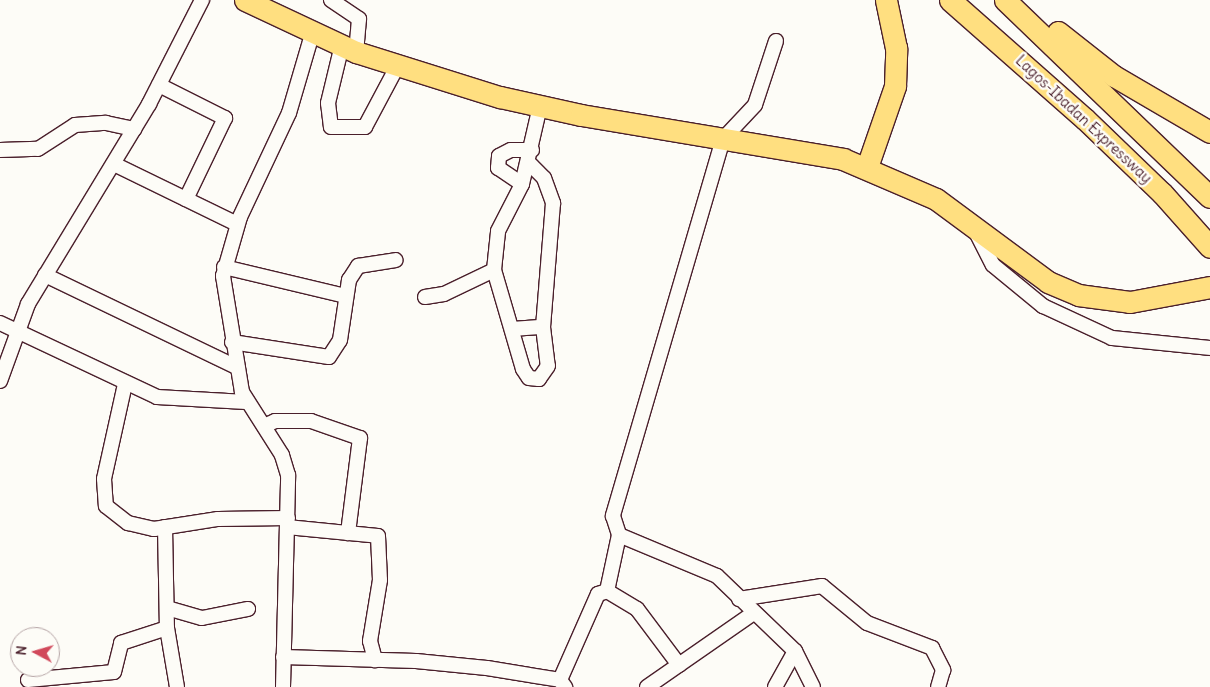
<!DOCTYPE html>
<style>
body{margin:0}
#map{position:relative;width:1210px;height:687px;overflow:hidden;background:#fdfcf7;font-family:Delius,sans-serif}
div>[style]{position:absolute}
.roads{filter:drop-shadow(1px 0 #4a1f2b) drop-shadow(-1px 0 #4a1f2b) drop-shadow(0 1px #4a1f2b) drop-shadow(0 -1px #4a1f2b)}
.minor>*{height:14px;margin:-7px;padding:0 7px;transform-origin:7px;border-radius:7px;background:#fdfcf7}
.highway>*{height:21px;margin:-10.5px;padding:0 10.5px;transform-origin:10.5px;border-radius:10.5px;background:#ffdf80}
span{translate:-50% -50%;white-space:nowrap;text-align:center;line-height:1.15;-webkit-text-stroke:5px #fdfcf7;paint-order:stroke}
.street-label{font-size:15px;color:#4a1f2b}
.north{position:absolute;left:10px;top:627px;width:50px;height:50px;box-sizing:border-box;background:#fdfcf7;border:1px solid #b5a4a5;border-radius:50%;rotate:276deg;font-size:14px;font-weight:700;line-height:20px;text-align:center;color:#4a1f2b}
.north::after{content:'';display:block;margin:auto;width:18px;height:22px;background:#d1495b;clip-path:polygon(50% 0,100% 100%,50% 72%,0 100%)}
</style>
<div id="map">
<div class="roads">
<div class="minor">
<div style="left:331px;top:0;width:34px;rotate:34deg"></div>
<div style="left:359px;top:19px;width:33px;rotate:95deg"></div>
<div style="left:776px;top:41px;width:67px;rotate:108.2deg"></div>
<div style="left:755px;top:105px;width:47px;rotate:133.3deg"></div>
<div style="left:723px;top:139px;width:393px;rotate:106.3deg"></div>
<div style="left:613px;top:516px;width:20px;rotate:72deg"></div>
<div style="left:619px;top:535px;width:106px;rotate:22.7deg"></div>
<div style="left:717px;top:576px;width:108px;rotate:43.9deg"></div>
<div style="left:795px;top:651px;width:40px;rotate:63.4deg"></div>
<div style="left:342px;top:45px;width:60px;rotate:103.6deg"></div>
<div style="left:328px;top:103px;width:24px;rotate:83deg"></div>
<div style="left:331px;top:127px;width:34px"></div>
<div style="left:365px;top:127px;width:70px;rotate:-62deg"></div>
<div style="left:159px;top:85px;width:74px;rotate:26.6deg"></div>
<div style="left:225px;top:118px;width:90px;rotate:115.7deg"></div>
<div style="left:0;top:150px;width:38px;rotate:-2deg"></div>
<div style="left:38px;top:149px;width:44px;rotate:-33deg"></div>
<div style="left:75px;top:125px;width:31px;rotate:-4deg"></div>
<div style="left:106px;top:123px;width:29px;rotate:12deg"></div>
<div style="left:529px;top:163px;width:21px;rotate:45deg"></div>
<div style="left:544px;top:178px;width:27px;rotate:70deg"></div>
<div style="left:553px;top:203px;width:124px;rotate:94.6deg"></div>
<div style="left:543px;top:327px;width:39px;rotate:83deg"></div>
<div style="left:548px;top:366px;width:16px;rotate:125deg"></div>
<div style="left:539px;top:379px;width:10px;rotate:-174deg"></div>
<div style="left:529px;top:378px;width:11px;rotate:-124deg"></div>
<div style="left:523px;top:369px;width:103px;rotate:-106.3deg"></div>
<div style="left:494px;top:270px;width:39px;rotate:-84deg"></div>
<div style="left:498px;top:231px;width:53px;rotate:-62.9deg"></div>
<div style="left:522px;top:184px;width:80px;rotate:-77deg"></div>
<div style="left:114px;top:164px;width:137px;rotate:26deg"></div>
<div style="left:522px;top:184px;width:29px;rotate:-146deg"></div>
<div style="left:498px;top:168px;width:12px;rotate:-85deg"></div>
<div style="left:499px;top:156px;width:13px;rotate:-27deg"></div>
<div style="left:511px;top:150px;width:21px"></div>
<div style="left:976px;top:232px;width:37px;rotate:63deg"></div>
<div style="left:993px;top:265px;width:65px;rotate:39.4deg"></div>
<div style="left:1043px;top:306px;width:76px;rotate:24.9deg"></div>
<div style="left:1112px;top:338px;width:99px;rotate:5.8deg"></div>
<div style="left:224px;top:267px;width:125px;rotate:13.4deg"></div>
<div style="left:45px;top:275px;width:214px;rotate:25.7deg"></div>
<div style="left:425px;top:297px;width:19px;rotate:-9deg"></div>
<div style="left:444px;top:294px;width:55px;rotate:-25.6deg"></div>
<div style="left:0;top:323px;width:174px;rotate:25.2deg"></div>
<div style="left:157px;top:397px;width:89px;rotate:3.2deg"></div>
<div style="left:512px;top:329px;width:31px;rotate:-4deg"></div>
<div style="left:232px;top:342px;width:98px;rotate:8.8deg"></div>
<div style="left:329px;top:357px;width:20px;rotate:-57deg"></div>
<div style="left:340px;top:340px;width:61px;rotate:-81.5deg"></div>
<div style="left:349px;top:280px;width:17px;rotate:-57deg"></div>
<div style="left:358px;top:266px;width:38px;rotate:-9deg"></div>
<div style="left:0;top:381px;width:82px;rotate:-70deg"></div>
<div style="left:28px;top:304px;width:234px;rotate:-58.8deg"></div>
<div style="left:149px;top:104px;width:117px;rotate:-63deg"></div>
<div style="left:125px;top:384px;width:97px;rotate:102.5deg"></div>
<div style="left:104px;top:479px;width:27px;rotate:86deg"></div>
<div style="left:106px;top:506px;width:28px;rotate:38deg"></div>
<div style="left:128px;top:523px;width:27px;rotate:13deg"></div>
<div style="left:154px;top:529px;width:65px;rotate:-8.9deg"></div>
<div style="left:218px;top:519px;width:70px;rotate:-0.8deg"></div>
<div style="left:264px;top:426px;width:12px;rotate:-24deg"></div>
<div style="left:275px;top:421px;width:36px"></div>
<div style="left:311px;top:421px;width:52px;rotate:19.1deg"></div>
<div style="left:360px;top:438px;width:96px;rotate:97.2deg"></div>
<div style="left:165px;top:527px;width:101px;rotate:88.9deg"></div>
<div style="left:167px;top:628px;width:60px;rotate:80.4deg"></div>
<div style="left:287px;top:527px;width:91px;rotate:5.6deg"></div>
<div style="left:378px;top:536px;width:44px;rotate:87.4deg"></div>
<div style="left:380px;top:580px;width:62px;rotate:99.3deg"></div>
<div style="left:370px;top:641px;width:20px;rotate:75deg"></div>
<div style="left:607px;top:591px;width:57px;rotate:-77.9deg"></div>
<div style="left:739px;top:599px;width:84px;rotate:-8.9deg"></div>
<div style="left:822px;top:586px;width:58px;rotate:39.4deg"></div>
<div style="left:867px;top:623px;width:70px;rotate:21deg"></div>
<div style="left:932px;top:648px;width:25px;rotate:63deg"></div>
<div style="left:943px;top:670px;width:18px;rotate:106deg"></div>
<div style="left:167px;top:608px;width:36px;rotate:16deg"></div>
<div style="left:202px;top:618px;width:47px;rotate:-11.1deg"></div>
<div style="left:283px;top:657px;width:133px;rotate:1.7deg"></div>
<div style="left:416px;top:661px;width:71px;rotate:5.6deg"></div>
<div style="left:487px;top:668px;width:74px;rotate:9.3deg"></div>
<div style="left:560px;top:680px;width:9px;rotate:54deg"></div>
<div style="left:28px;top:680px;width:86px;rotate:-5.3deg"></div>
<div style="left:114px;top:672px;width:30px;rotate:-76deg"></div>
<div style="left:121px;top:643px;width:48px;rotate:-18.1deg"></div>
<div style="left:560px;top:680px;width:94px;rotate:-66.2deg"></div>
<div style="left:598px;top:594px;width:9px;rotate:-18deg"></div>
<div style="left:607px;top:591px;width:35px;rotate:31deg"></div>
<div style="left:637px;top:609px;width:70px;rotate:53.1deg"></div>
<div style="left:283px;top:687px;width:212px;rotate:-88.6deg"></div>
<div style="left:288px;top:475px;width:21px;rotate:-107deg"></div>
<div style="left:282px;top:455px;width:75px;rotate:-122.4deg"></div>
<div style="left:242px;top:392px;width:118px;rotate:-99.3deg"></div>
<div style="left:223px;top:276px;width:61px;rotate:-73.9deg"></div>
<div style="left:240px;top:217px;width:115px;rotate:-64.8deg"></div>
<div style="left:289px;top:113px;width:85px;rotate:-73.7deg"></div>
<div style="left:647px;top:687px;width:128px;rotate:-34.8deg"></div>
<div style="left:775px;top:687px;width:41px;rotate:-60.9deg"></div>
</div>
<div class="highway">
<div style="left:245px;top:0;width:123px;rotate:25.1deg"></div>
<div style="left:356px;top:52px;width:151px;rotate:17.4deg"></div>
<div style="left:500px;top:97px;width:83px;rotate:12.5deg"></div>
<div style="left:581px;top:115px;width:266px;rotate:9.5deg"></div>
<div style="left:843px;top:159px;width:101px;rotate:23.3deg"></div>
<div style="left:936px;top:199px;width:139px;rotate:36.5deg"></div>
<div style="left:1048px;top:282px;width:33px;rotate:23deg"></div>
<div style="left:1078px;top:295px;width:52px;rotate:7.7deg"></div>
<div style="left:1130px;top:302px;width:81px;rotate:-10.6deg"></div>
<div style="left:950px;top:0;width:180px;rotate:41.4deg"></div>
<div style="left:1085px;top:119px;width:107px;rotate:43.9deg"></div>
<div style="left:1162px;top:193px;width:72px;rotate:48.4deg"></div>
<div style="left:1005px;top:0;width:284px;rotate:43.9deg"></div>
<div style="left:1058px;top:32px;width:71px;rotate:38.2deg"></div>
<div style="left:1114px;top:76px;width:111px;rotate:30.3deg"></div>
<div style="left:867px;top:167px;width:86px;rotate:-70.9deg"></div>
<div style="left:895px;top:86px;width:38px;rotate:-88deg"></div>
<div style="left:896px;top:48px;width:49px;rotate:-101.8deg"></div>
</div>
</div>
<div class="street-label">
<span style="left:1084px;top:119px;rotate:43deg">Lagos-Ibadan Expressway</span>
</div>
<div class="north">N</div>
</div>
